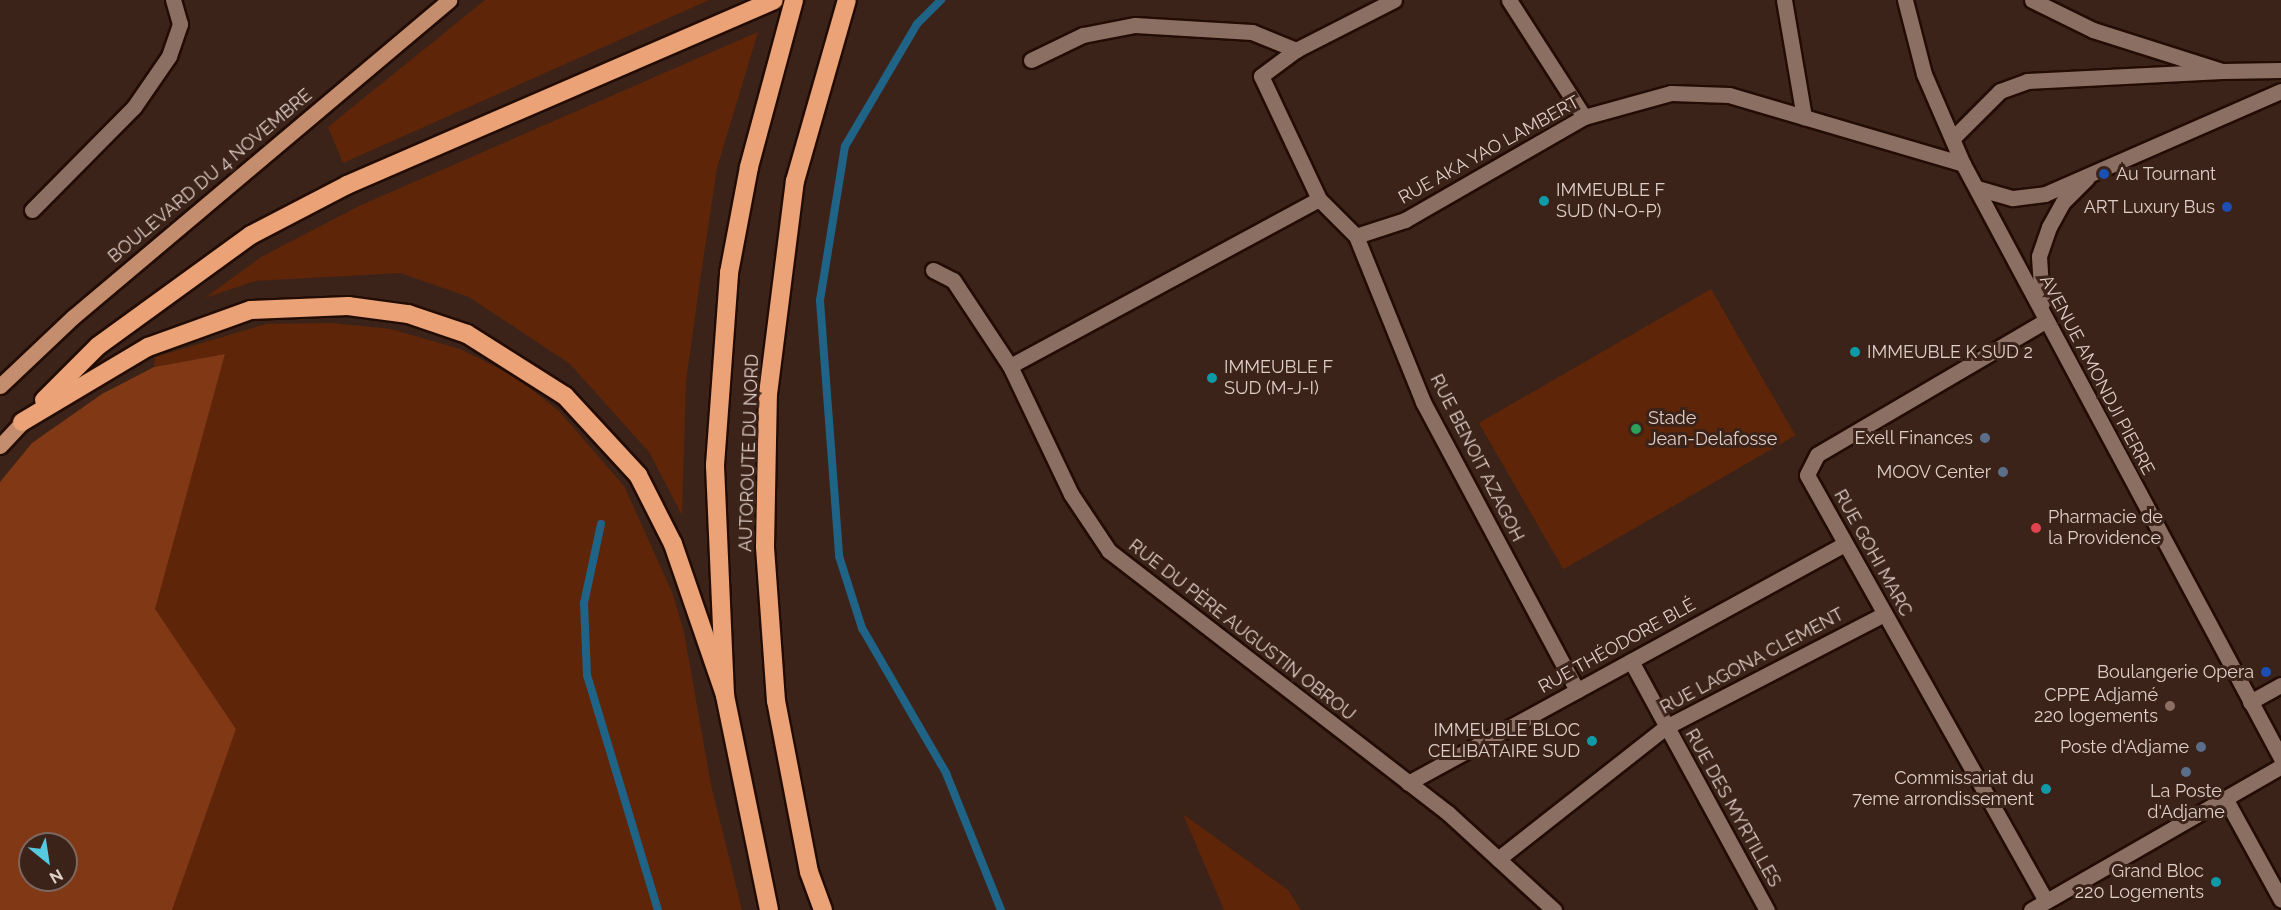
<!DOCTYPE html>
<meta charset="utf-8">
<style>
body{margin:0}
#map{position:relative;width:2281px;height:910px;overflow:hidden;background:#3c2319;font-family:Raleway,sans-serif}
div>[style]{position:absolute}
.green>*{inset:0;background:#5e2508;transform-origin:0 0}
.forest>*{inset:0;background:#803815}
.stream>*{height:8px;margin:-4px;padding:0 4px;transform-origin:4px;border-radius:4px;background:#1f6387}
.roads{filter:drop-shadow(2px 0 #220c04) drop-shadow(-2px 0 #220c04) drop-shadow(0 2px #220c04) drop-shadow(0 -2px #220c04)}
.minor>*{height:15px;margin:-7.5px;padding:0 7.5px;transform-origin:7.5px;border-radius:7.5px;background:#8c6f63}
.major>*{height:15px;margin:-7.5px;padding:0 7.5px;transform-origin:7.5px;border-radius:7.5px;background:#c48e6e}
.highway>*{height:18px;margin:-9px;padding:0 9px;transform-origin:9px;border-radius:9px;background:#eaa276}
.dots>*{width:16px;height:16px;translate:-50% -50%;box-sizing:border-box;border:3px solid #3c2319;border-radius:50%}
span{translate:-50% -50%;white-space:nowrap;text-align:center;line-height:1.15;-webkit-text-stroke:6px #3c2319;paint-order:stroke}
.street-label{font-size:18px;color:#dfcec8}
.poi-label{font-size:18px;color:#dfcec8}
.left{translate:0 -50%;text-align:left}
.right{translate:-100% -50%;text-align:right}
.north{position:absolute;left:18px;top:832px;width:60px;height:60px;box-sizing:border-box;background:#3c2319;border:2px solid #7d675f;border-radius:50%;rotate:150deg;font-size:16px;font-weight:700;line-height:24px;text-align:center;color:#dfcec8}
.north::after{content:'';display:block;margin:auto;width:21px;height:27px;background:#56c9e0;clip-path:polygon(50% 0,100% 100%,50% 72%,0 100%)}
</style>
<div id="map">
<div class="green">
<div style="clip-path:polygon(485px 0,709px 0,343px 163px,328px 127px)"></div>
<div style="clip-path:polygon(758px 32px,717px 168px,701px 274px,686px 381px,682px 515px,649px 452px,570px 364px,469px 297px,400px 273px,255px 281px,205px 298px,261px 257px,359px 206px)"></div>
<div style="left:1711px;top:289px;width:169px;height:268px;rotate:60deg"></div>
<div style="clip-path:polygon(331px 323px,391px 329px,460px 349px,514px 376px,559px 411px,624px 486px,672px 592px,684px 632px,711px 785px,742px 910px,172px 910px,236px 729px,154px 609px,225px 354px,154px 367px,155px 357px,266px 324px)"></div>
<div style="clip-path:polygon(1183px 814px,1288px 890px,1301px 910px,1224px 910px)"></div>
</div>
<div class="forest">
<div style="clip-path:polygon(evenodd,225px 354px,155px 609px,236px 729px,172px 910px,0 910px,0 482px,32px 443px,102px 394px,154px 367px,225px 354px,30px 844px,66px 844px,66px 880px,30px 880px,30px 844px)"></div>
</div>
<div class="stream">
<div style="left:941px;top:0;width:34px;rotate:135deg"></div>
<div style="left:917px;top:24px;width:142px;rotate:120.5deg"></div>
<div style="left:845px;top:146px;width:157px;rotate:99.2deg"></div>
<div style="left:820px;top:301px;width:256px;rotate:85.7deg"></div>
<div style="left:839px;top:556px;width:76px;rotate:72.3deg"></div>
<div style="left:862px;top:628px;width:168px;rotate:59.9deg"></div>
<div style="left:946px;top:773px;width:148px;rotate:68.1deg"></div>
<div style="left:601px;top:524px;width:81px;rotate:102.1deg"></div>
<div style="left:584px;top:603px;width:72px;rotate:87.6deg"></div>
<div style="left:587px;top:675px;width:245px;rotate:73.2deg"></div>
</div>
<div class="roads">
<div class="minor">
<div style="left:1509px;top:0;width:139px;rotate:57.3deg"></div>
<div style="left:1784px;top:0;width:119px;rotate:80.3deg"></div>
<div style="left:1905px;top:0;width:76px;rotate:75.6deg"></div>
<div style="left:1924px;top:74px;width:98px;rotate:66.6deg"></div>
<div style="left:1963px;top:164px;width:674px;rotate:61.84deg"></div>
<div style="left:2032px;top:0;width:68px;rotate:26.2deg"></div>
<div style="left:2093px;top:30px;width:135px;rotate:17.6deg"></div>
<div style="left:2222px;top:71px;width:59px;rotate:-1deg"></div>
<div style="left:1031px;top:60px;width:58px;rotate:-25.7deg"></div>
<div style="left:1083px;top:35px;width:53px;rotate:-10.9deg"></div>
<div style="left:1135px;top:25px;width:117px;rotate:3.4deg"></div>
<div style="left:1252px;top:32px;width:48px;rotate:22.2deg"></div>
<div style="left:1953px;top:138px;width:66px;rotate:-45deg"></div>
<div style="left:2000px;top:91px;width:29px;rotate:-20deg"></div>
<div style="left:2027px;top:81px;width:195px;rotate:-2.9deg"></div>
<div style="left:1977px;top:188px;width:37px;rotate:16deg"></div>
<div style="left:2013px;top:198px;width:32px;rotate:-7deg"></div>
<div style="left:2045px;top:194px;width:257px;rotate:-23.6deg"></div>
<div style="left:1319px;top:199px;width:136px;rotate:-115.2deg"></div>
<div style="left:1261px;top:76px;width:44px;rotate:-36.6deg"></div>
<div style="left:1296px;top:50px;width:110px;rotate:-27deg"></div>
<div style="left:32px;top:210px;width:145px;rotate:-45.3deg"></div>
<div style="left:134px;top:107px;width:62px;rotate:-55.5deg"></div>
<div style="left:169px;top:56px;width:34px;rotate:-71deg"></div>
<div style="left:180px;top:24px;width:25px;rotate:-106deg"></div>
<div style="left:1356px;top:236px;width:179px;rotate:68deg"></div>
<div style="left:1423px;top:402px;width:327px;rotate:61.9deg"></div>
<div style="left:933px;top:270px;width:22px;rotate:27deg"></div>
<div style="left:953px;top:280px;width:103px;rotate:56.5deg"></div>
<div style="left:1010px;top:366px;width:142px;rotate:64.5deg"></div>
<div style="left:1071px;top:494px;width:69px;rotate:56.3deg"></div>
<div style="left:1109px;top:551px;width:428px;rotate:37.7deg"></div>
<div style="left:1448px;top:813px;width:144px;rotate:42.5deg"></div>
<div style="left:2042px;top:303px;width:47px;rotate:-93.7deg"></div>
<div style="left:2039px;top:256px;width:31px;rotate:-71deg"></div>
<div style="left:2049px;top:227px;width:29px;rotate:-61deg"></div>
<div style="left:2063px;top:202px;width:34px;rotate:-45deg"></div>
<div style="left:2045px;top:321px;width:264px;rotate:149.6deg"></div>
<div style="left:1817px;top:455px;width:22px;rotate:117deg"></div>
<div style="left:1807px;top:475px;width:488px;rotate:60.7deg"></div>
<div style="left:1010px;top:366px;width:351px;rotate:-28.4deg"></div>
<div style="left:1319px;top:199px;width:52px;rotate:45deg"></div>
<div style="left:1356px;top:236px;width:52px;rotate:-18.1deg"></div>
<div style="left:1405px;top:220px;width:207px;rotate:-29.9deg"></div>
<div style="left:1584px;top:117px;width:90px;rotate:-15.4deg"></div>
<div style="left:1671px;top:93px;width:58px;rotate:2deg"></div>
<div style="left:1729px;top:95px;width:244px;rotate:16.4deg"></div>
<div style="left:1631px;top:661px;width:284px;rotate:61.4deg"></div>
<div style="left:2250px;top:702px;width:35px;rotate:-29deg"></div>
<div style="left:1408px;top:783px;width:498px;rotate:-28.7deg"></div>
<div style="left:2225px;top:798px;width:116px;rotate:61.2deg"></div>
<div style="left:1498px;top:859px;width:214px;rotate:-38.2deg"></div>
<div style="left:1666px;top:727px;width:246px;rotate:-27.4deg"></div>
<div style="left:2031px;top:910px;width:289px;rotate:-29.9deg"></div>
</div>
<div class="major">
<div style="left:0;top:386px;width:100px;rotate:-43.4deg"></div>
<div style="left:73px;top:317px;width:492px;rotate:-40.1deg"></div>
<div style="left:0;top:446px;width:33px;rotate:-47deg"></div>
</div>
<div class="highway">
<div style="left:44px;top:400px;width:76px;rotate:-45deg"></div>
<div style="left:98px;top:346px;width:189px;rotate:-36deg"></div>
<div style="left:251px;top:235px;width:108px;rotate:-27.5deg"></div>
<div style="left:347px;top:185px;width:465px;rotate:-23.4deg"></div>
<div style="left:22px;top:422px;width:147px;rotate:-30.8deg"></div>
<div style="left:148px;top:347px;width:109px;rotate:-19.8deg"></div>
<div style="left:251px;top:310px;width:97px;rotate:-2.4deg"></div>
<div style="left:348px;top:306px;width:61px;rotate:7.6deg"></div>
<div style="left:408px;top:314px;width:62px;rotate:18.7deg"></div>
<div style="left:467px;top:334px;width:116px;rotate:32.3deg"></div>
<div style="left:565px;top:396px;width:108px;rotate:47.3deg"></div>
<div style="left:638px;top:475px;width:77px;rotate:63.1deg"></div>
<div style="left:673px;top:544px;width:160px;rotate:71deg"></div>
<div style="left:769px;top:910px;width:219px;rotate:-101.6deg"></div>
<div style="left:725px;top:695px;width:230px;rotate:-92.5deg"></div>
<div style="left:715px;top:465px;width:193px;rotate:-85.8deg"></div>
<div style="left:729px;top:273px;width:108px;rotate:-79.3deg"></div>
<div style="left:749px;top:167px;width:173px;rotate:-74.9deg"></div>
<div style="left:823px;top:910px;width:40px;rotate:-110.2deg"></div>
<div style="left:809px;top:872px;width:174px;rotate:-100.9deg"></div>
<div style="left:776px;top:701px;width:155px;rotate:-94.1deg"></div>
<div style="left:765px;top:546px;width:152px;rotate:-88.9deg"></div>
<div style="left:768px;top:394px;width:215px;rotate:-82.8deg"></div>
<div style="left:795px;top:181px;width:188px;rotate:-74deg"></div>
</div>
</div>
<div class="dots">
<div style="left:2104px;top:174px;background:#1a4fb4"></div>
<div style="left:1544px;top:201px;background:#0f9aa8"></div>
<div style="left:2227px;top:207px;background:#1a4fb4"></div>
<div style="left:1855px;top:352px;background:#0f9aa8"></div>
<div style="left:1212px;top:378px;background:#0f9aa8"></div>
<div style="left:1636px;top:429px;background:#2e9e5b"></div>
<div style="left:1985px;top:438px;background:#5c6f8a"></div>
<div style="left:2003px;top:472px;background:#5c6f8a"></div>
<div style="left:2036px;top:528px;background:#e0444e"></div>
<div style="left:2266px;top:672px;background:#1a4fb4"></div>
<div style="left:2170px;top:706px;background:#8d6e63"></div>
<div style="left:1592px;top:741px;background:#0f9aa8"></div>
<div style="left:2201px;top:747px;background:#5c6f8a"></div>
<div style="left:2186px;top:772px;background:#5c6f8a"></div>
<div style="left:2046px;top:789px;background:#0f9aa8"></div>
<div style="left:2216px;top:882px;background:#0f9aa8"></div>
</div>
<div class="street-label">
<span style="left:1489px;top:150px;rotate:-29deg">RUE AKA YAO LAMBERT</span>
<span style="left:210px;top:176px;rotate:-40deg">BOULEVARD DU 4 NOVEMBRE</span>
<span style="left:2097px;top:375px;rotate:62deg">AVENUE AMONDJI PIERRE</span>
<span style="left:749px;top:453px;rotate:-88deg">AUTOROUTE DU NORD</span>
<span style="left:1477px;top:458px;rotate:63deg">RUE BENOIT AZAGOH</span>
<span style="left:1873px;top:553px;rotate:61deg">RUE GOHI MARC</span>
<span style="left:1242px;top:630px;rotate:38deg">RUE DU PÈRE AUGUSTIN OBROU</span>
<span style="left:1617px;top:646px;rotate:-29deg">RUE THÉODORE BLÉ</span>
<span style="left:1752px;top:661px;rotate:-28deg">RUE LAGONA CLEMENT</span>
<span style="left:1733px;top:808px;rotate:61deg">RUE DES MYRTILLES</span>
</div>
<div class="poi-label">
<span class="left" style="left:2116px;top:174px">Au Tournant</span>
<span class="left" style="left:1556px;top:201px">IMMEUBLE F<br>SUD (N-O-P)</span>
<span class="right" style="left:2215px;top:207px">ART Luxury Bus</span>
<span class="left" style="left:1867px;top:352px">IMMEUBLE K SUD 2</span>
<span class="left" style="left:1224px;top:378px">IMMEUBLE F<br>SUD (M-J-I)</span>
<span class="left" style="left:1648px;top:429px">Stade<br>Jean-Delafosse</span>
<span class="right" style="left:1973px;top:438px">Exell Finances</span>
<span class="right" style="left:1991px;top:472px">MOOV Center</span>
<span class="left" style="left:2048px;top:528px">Pharmacie de<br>la Providence</span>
<span class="right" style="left:2254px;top:672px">Boulangerie Opera</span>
<span class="right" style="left:2158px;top:706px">CPPE Adjamé<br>220 logements</span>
<span class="right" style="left:1580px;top:741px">IMMEUBLE BLOC<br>CELIBATAIRE SUD</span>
<span class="right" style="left:2189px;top:747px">Poste d'Adjame</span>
<span class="right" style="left:2034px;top:789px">Commissariat du<br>7eme arrondissement</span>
<span style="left:2186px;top:802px">La Poste<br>d'Adjame</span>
<span class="right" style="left:2204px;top:882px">Grand Bloc<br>220 Logements</span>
</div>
<div class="north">N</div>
</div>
